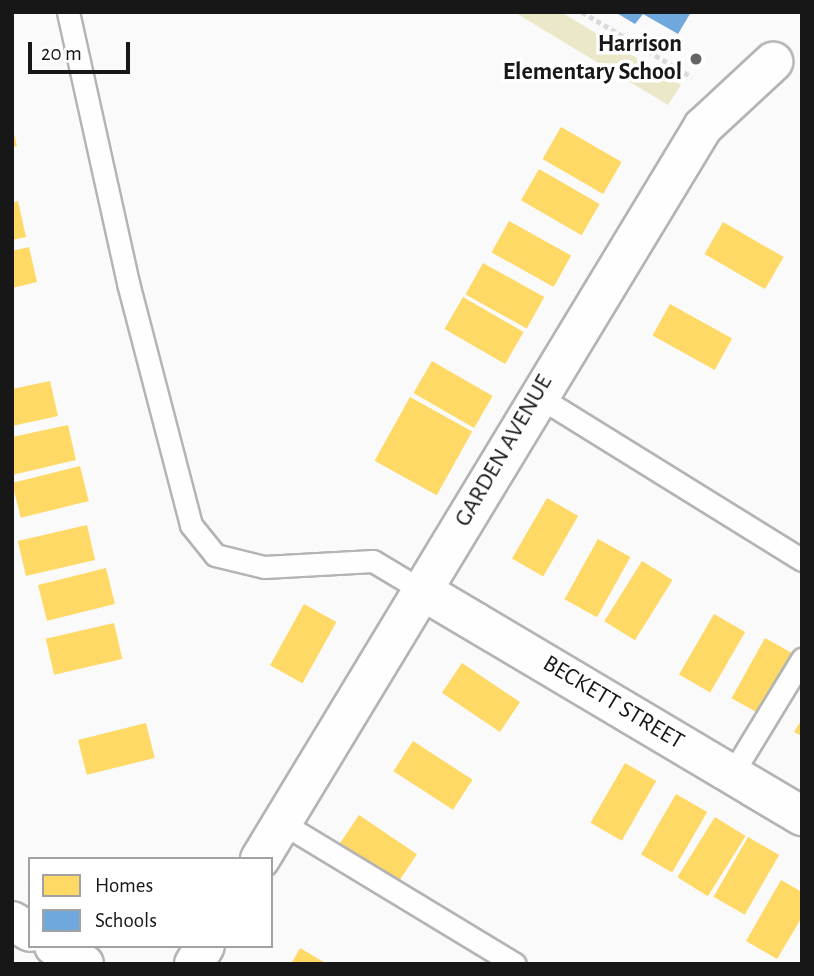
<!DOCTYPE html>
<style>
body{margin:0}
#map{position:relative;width:814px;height:976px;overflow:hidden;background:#f9faf9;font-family:"Alegreya Sans",sans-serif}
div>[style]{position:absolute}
.green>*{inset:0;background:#ebe7c9}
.homes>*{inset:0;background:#ffd966;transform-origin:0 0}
.schools>*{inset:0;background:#6fa8dc}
.path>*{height:4.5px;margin-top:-2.25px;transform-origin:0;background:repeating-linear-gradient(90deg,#d9dad9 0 5px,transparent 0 8.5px)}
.roads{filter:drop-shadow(2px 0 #b3b4b3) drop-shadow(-2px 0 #b3b4b3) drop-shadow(0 2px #b3b4b3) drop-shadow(0 -2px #b3b4b3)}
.service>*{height:21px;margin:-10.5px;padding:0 10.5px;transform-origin:10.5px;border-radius:10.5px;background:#fefefe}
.minor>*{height:38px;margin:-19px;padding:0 19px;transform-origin:19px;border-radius:19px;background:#fefefe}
.dots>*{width:19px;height:19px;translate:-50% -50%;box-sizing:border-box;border:4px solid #fff;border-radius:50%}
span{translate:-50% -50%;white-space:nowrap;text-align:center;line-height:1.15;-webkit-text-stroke:7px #fff;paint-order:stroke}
.poi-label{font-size:24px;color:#161716;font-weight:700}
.right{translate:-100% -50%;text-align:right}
.street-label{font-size:24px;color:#161716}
.frame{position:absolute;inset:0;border:14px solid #161716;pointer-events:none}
.legend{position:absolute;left:28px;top:857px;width:245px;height:91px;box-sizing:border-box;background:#fff;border:2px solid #a2a2a2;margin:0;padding:9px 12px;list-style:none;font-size:21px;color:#161716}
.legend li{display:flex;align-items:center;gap:14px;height:35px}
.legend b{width:35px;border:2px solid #a2a2a2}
.scale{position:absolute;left:28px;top:42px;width:102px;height:32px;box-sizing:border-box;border:4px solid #161716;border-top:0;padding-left:9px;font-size:21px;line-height:24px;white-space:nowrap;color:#161716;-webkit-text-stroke:5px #fff;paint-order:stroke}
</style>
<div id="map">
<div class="green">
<div style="clip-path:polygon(514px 12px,561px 12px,681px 85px,668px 105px)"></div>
</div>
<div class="homes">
<div style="left:561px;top:127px;width:70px;height:37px;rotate:30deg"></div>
<div style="clip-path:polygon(13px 130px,17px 146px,12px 147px,12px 131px)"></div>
<div style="left:539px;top:169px;width:70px;height:36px;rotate:30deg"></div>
<div style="clip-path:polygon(18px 201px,26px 237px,12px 240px,12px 203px)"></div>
<div style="left:509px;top:221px;width:71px;height:36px;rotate:29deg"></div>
<div style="left:723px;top:222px;width:70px;height:37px;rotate:30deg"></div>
<div style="clip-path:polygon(29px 247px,37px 282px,12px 288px,12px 251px)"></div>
<div style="left:483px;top:263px;width:70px;height:36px;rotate:29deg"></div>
<div style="left:463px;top:297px;width:70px;height:37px;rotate:30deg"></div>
<div style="left:670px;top:304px;width:71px;height:36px;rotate:29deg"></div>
<div style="left:432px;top:361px;width:70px;height:37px;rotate:30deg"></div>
<div style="clip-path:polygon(50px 381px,58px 416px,12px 426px,12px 389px)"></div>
<div style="left:410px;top:397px;width:71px;height:73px;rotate:29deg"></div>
<div style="clip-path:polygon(68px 425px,76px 460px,12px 475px,12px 437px)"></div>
<div style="left:80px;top:466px;width:36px;height:70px;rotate:76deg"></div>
<div style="left:547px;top:498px;width:36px;height:70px;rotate:30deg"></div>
<div style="left:87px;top:525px;width:36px;height:71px;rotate:77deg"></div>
<div style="left:598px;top:539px;width:37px;height:69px;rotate:29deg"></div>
<div style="left:642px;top:561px;width:36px;height:71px;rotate:32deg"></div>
<div style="left:106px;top:568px;width:37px;height:70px;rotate:76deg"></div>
<div style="left:304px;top:604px;width:37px;height:70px;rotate:29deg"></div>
<div style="left:714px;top:614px;width:36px;height:70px;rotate:30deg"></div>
<div style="left:114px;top:623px;width:37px;height:70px;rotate:77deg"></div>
<div style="left:765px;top:638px;width:37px;height:69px;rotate:29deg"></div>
<div style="left:462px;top:663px;width:70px;height:36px;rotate:34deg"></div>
<div style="clip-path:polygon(802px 719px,802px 736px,794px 732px)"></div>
<div style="left:146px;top:723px;width:36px;height:70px;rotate:76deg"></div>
<div style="left:413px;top:741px;width:71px;height:36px;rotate:33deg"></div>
<div style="left:625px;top:763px;width:36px;height:69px;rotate:30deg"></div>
<div style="left:676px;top:794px;width:36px;height:70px;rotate:30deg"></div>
<div style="left:359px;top:815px;width:70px;height:36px;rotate:34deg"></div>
<div style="left:715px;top:817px;width:36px;height:71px;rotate:32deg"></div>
<div style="left:748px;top:837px;width:36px;height:69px;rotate:30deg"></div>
<div style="clip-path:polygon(781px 880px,802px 892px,802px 917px,777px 959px,746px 941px)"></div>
<div style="clip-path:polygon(300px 948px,327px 964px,291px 964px)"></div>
</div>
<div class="schools">
<div style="clip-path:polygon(615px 12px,691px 12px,678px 34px,643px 14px,635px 24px)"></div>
</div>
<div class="path">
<div style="left:582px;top:12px;width:128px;rotate:30.6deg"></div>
</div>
<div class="roads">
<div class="service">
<div style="left:68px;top:12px;width:278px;rotate:77.5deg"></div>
<div style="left:128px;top:283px;width:250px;rotate:75.4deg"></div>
<div style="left:191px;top:525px;width:38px;rotate:51deg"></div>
<div style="left:215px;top:555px;width:50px;rotate:13.8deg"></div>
<div style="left:264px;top:567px;width:109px;rotate:-3.2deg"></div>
<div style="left:373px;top:561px;width:58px;rotate:31deg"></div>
<div style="left:536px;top:395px;width:313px;rotate:31.8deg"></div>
<div style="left:732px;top:774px;width:135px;rotate:-58.7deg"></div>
<div style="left:282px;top:823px;width:272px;rotate:31.2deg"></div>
</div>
<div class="minor">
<div style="left:423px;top:591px;width:441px;rotate:30.7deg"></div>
<div style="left:260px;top:859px;width:856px;rotate:-58.82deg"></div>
<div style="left:703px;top:127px;width:96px;rotate:-42.9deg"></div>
<div style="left:12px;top:921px;width:21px;rotate:31deg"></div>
<div style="left:54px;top:946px;width:35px;rotate:31deg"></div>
<div style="left:194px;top:964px;width:21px;rotate:-59deg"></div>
</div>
</div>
<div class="dots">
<div style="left:696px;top:59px;background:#656665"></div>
</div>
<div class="poi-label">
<span class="right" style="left:682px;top:59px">Harrison<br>Elementary School</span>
</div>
<div class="street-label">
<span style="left:504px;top:451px;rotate:-60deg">GARDEN AVENUE</span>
<span style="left:613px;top:703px;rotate:31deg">BECKETT STREET</span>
</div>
<div class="frame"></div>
<ul class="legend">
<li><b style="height:19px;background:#ffd966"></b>Homes</li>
<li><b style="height:19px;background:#6fa8dc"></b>Schools</li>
</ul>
<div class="scale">20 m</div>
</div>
